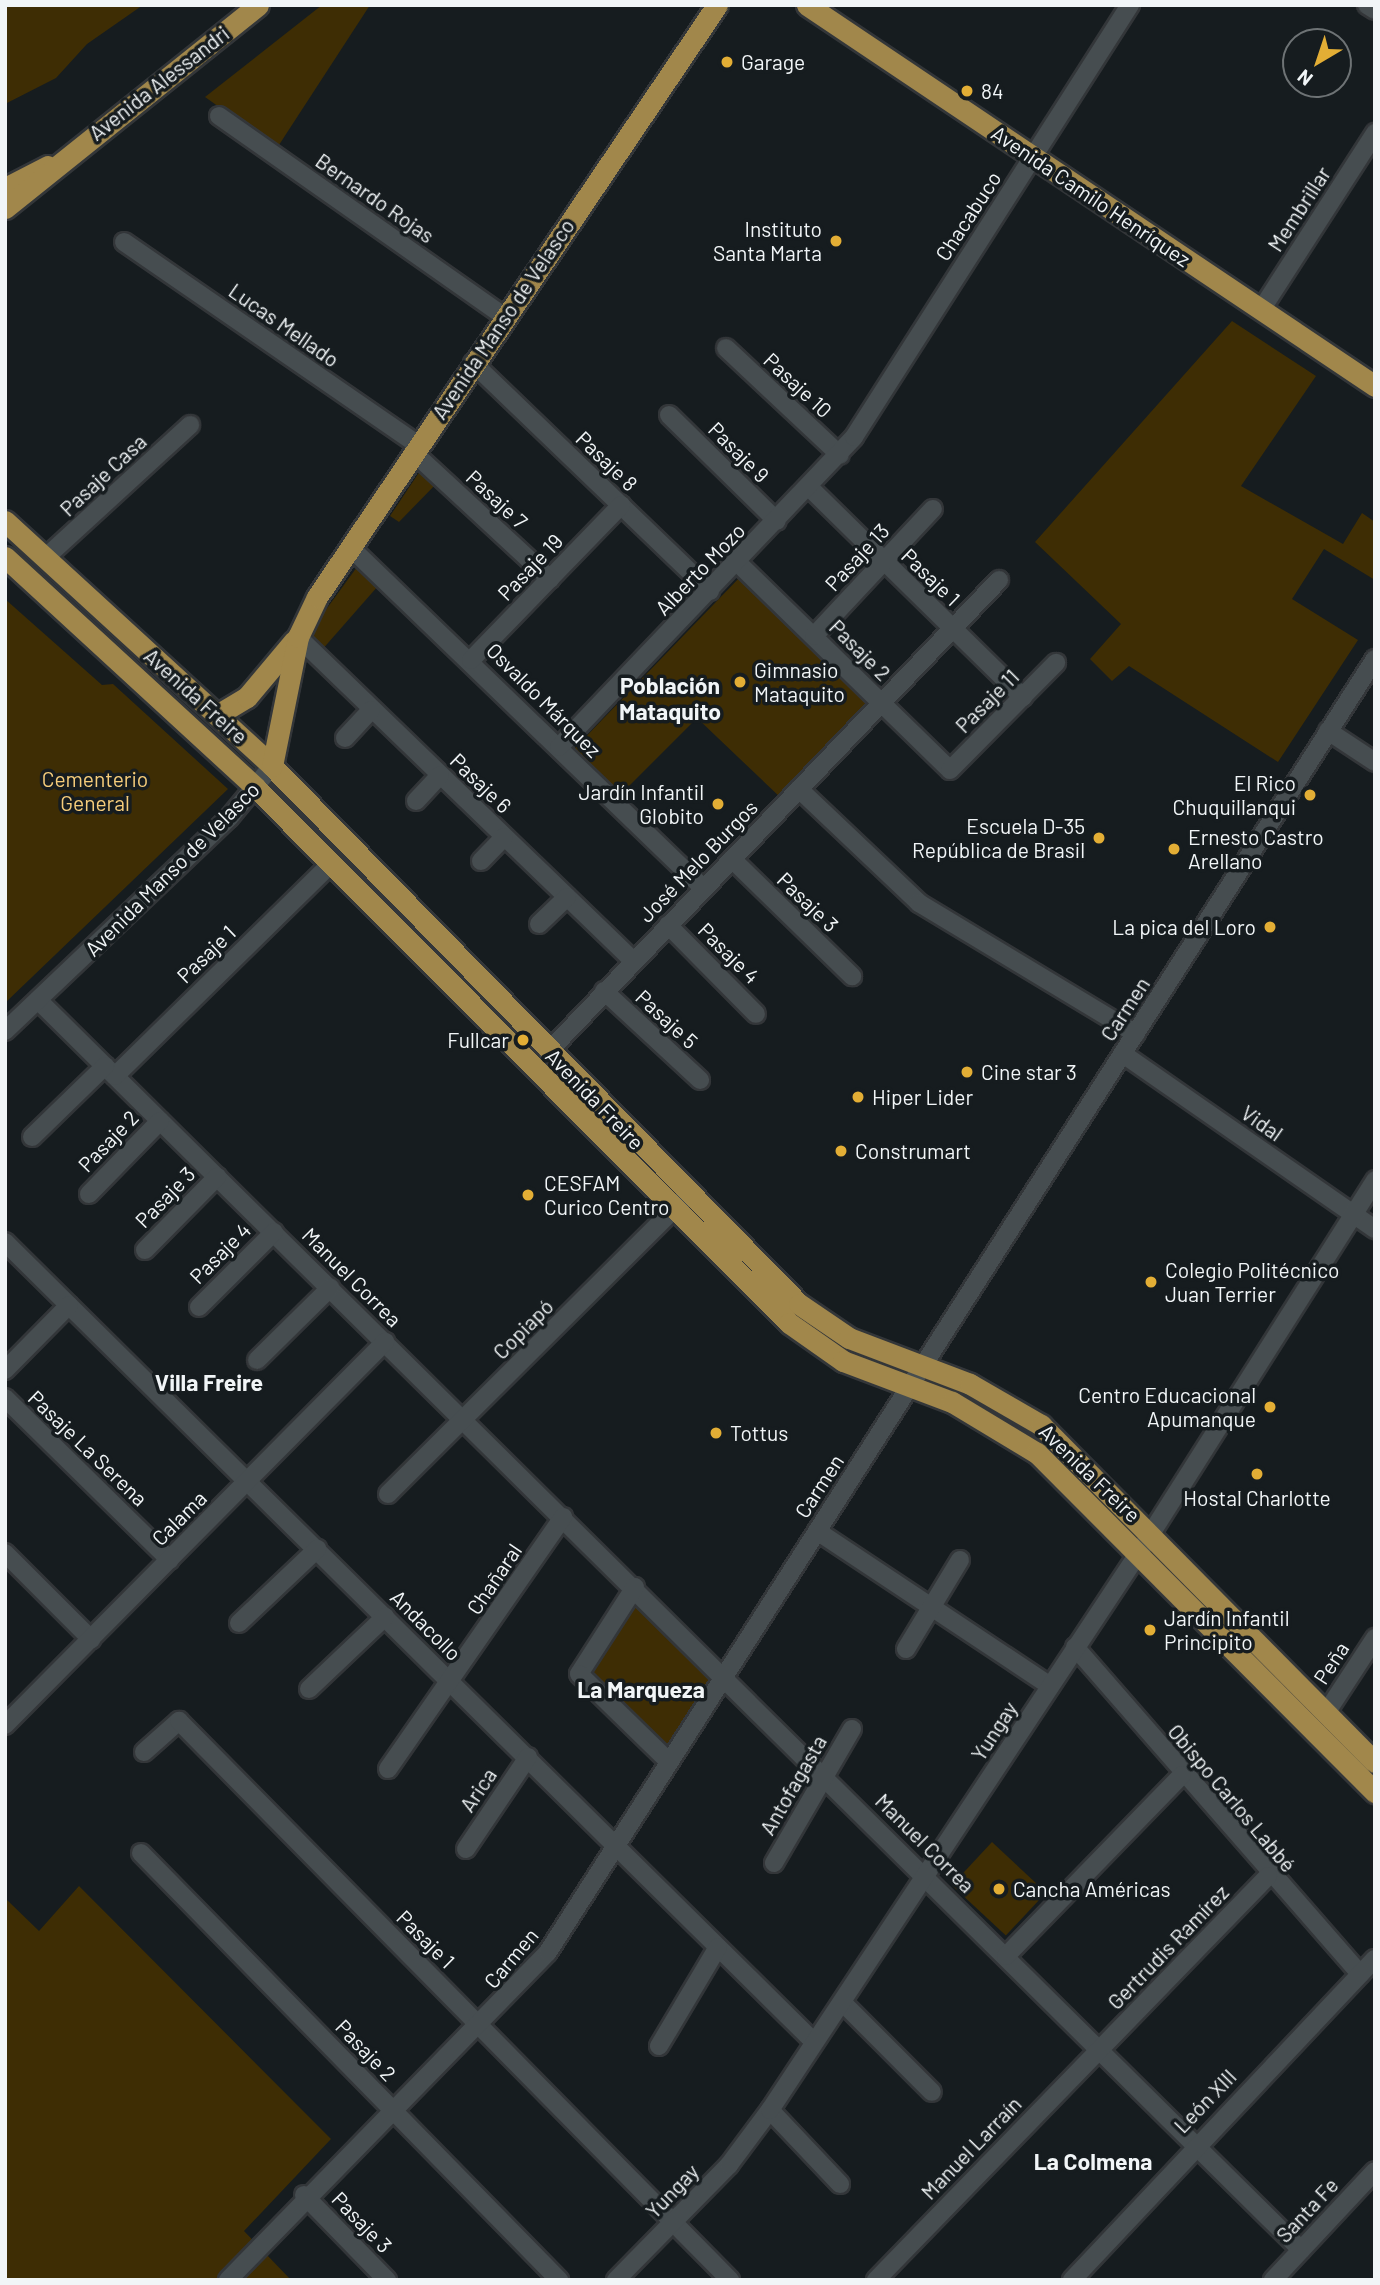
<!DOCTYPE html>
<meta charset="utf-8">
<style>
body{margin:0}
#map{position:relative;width:1380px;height:2285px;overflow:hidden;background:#161c1f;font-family:Barlow,sans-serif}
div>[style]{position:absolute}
.green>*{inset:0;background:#3e2d04;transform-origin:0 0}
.roads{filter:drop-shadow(2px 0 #333639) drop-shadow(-2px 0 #333639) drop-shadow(0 2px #333639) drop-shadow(0 -2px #333639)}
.minor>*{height:18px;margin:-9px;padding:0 9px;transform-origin:9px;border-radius:9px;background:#464d50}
.major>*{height:21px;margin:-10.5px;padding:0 10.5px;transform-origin:10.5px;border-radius:10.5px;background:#a1874b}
.dots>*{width:19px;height:19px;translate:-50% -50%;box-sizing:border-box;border:4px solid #161c1f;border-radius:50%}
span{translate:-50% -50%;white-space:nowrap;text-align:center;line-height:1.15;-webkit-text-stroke:7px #161c1f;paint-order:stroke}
.poi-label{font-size:21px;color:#f1f5f7}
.left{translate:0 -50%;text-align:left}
.right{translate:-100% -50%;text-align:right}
.street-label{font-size:21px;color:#f1f5f7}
.park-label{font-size:21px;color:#f6cd7b}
.neighbourhood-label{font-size:23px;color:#f1f5f7;font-weight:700}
.frame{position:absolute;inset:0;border:7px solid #f1f5f7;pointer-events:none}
.north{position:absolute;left:1282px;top:28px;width:70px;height:70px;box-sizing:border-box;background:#161c1f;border:2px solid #6e7375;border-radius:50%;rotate:219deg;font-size:19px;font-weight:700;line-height:28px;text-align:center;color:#f1f5f7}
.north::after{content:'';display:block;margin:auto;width:24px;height:32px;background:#e3ae35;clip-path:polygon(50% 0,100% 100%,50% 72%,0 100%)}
</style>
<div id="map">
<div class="green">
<div style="clip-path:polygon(5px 5px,143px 5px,87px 44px,56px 78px,5px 104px)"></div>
<div style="clip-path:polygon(322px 5px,370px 5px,277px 148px,205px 97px)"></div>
<div style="clip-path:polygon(1232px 321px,1316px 376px,1241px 486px,1343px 544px,1362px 513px,1375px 522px,1375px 580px,1324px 549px,1292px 599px,1358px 640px,1278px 762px,1129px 666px,1112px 681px,1090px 659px,1121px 624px,1035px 542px)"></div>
<div style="clip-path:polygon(422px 468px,438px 482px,399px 522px,390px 516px)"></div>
<div style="clip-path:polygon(357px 567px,378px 586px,321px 651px,306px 637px)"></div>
<div style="clip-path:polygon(741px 576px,875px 703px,782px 799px,697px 718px,617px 798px,572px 751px)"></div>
<div style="clip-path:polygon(5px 599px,102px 685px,113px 684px,228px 789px,5px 1003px)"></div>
<div style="clip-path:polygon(634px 1601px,713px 1677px,668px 1745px,589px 1671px)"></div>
<div style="left:992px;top:1842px;width:74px;height:59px;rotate:43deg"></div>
<div style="clip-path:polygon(79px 1886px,331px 2139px,244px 2231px,291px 2280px,5px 2280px,5px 1898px,39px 1931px)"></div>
</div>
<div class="roads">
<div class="minor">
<div style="left:1367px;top:5px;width:9px;rotate:32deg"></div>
<div style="left:219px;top:116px;width:350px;rotate:35.1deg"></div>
<div style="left:124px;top:242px;width:357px;rotate:34.6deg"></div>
<div style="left:1261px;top:310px;width:211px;rotate:-57.2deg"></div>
<div style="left:726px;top:348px;width:156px;rotate:43.2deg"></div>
<div style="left:473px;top:363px;width:329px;rotate:43.9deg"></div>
<div style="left:669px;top:415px;width:151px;rotate:44.5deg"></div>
<div style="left:413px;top:452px;width:187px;rotate:42.8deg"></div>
<div style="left:809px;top:487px;width:300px;rotate:44.5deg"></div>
<div style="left:350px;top:547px;width:492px;rotate:44deg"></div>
<div style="left:45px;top:558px;width:197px;rotate:-42.5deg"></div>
<div style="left:738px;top:563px;width:296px;rotate:44.3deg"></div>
<div style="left:950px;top:770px;width:151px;rotate:-45.3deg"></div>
<div style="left:814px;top:636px;width:174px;rotate:-46.9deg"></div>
<div style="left:298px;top:637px;width:467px;rotate:44deg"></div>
<div style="left:471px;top:660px;width:216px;rotate:-45.9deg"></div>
<div style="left:1328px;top:731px;width:56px;rotate:33.4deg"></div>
<div style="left:345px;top:738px;width:38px;rotate:-47deg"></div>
<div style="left:559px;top:747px;width:428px;rotate:-46.4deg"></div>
<div style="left:854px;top:437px;width:513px;rotate:-57.43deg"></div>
<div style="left:799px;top:789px;width:166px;rotate:43.5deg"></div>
<div style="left:919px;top:903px;width:253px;rotate:31.1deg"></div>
<div style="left:416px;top:801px;width:35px;rotate:-47deg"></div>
<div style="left:732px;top:859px;width:168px;rotate:44.3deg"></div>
<div style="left:481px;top:861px;width:33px;rotate:-46deg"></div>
<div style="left:539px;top:924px;width:39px;rotate:-44deg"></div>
<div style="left:668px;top:925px;width:125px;rotate:45.3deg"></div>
<div style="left:604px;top:991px;width:131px;rotate:42.8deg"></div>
<div style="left:38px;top:1000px;width:1777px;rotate:44.7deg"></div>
<div style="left:5px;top:1031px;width:309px;rotate:-43.6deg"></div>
<div style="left:229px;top:818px;width:67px;rotate:-50.4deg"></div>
<div style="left:548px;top:1052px;width:653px;rotate:-46.3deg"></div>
<div style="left:1123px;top:1054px;width:307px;rotate:34.8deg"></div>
<div style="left:115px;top:1076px;width:301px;rotate:-44.5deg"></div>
<div style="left:32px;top:1137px;width:102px;rotate:-44.2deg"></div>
<div style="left:89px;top:1194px;width:102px;rotate:-45.8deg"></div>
<div style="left:5px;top:1242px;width:1138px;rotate:44.68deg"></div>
<div style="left:145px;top:1250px;width:103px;rotate:-45.4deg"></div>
<div style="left:199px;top:1307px;width:106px;rotate:-45deg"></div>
<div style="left:257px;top:1360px;width:103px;rotate:-44.6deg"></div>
<div style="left:5px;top:1370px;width:91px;rotate:-45.4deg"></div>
<div style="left:5px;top:1398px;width:231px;rotate:44.5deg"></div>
<div style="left:388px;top:1494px;width:416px;rotate:-44.9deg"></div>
<div style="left:817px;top:1531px;width:280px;rotate:33.6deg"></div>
<div style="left:5px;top:1553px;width:122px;rotate:45deg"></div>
<div style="left:635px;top:1587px;width:103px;rotate:122.8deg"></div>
<div style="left:579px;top:1674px;width:124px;rotate:44.3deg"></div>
<div style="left:239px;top:1623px;width:108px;rotate:-43.5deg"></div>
<div style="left:1075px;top:1647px;width:434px;rotate:48.9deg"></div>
<div style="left:906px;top:1649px;width:104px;rotate:-58.8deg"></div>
<div style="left:309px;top:1689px;width:105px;rotate:-43.5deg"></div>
<div style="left:1326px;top:1713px;width:90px;rotate:-56.8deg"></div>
<div style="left:5px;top:1725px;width:540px;rotate:-45.23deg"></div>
<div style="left:144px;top:1752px;width:47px;rotate:-41.5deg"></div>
<div style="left:179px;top:1721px;width:785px;rotate:45.41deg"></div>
<div style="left:388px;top:1769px;width:307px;rotate:-55.2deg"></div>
<div style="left:466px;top:1849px;width:111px;rotate:-56deg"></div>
<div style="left:141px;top:1853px;width:598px;rotate:45.61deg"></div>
<div style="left:774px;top:1863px;width:155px;rotate:-59.8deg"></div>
<div style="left:1006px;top:1956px;width:252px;rotate:-45.8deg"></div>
<div style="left:842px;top:2002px;width:127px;rotate:45deg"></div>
<div style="left:659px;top:2046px;width:115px;rotate:-59.2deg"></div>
<div style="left:770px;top:2110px;width:102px;rotate:46.6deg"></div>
<div style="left:304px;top:2195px;width:119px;rotate:45.7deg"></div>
<div style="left:228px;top:2280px;width:458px;rotate:-45.7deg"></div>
<div style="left:548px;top:1952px;width:1535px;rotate:-57.4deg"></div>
<div style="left:616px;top:2280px;width:161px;rotate:-45.5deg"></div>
<div style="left:729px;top:2165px;width:69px;rotate:-53.3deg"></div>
<div style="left:770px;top:2110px;width:667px;rotate:-56.5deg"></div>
<div style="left:1138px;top:1554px;width:443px;rotate:-57.6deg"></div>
<div style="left:876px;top:2280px;width:563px;rotate:-45.86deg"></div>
<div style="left:1072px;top:2280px;width:441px;rotate:-46.7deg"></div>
<div style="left:1273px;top:2280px;width:149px;rotate:-46.9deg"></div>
</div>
<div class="major">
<div style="left:807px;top:5px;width:684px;rotate:33.85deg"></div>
<div style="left:5px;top:188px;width:48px;rotate:-27.1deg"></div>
<div style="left:5px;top:208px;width:324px;rotate:-38.7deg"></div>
<div style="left:5px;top:521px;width:362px;rotate:42.5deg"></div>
<div style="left:272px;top:766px;width:753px;rotate:45.59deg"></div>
<div style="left:799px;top:1304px;width:60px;rotate:34.2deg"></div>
<div style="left:849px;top:1338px;width:129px;rotate:20.8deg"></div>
<div style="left:970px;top:1384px;width:82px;rotate:30deg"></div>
<div style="left:1041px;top:1425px;width:474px;rotate:45.3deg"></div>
<div style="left:5px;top:557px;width:341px;rotate:42.6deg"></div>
<div style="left:256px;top:788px;width:755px;rotate:45.11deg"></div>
<div style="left:789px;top:1323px;width:66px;rotate:35.1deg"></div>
<div style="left:843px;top:1361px;width:116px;rotate:20.6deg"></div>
<div style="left:952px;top:1402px;width:99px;rotate:31deg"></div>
<div style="left:1037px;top:1453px;width:479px;rotate:45.1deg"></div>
<div style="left:217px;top:715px;width:35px;rotate:-31deg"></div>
<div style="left:247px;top:697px;width:73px;rotate:-50deg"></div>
<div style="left:272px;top:766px;width:132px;rotate:-78.6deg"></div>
<div style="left:298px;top:637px;width:44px;rotate:-64.6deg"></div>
<div style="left:317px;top:597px;width:714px;rotate:-55.95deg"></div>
</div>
</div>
<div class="dots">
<div style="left:727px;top:62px;background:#e3ae35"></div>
<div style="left:967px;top:91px;background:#e3ae35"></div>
<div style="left:836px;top:241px;background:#e3ae35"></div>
<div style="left:740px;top:682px;background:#e3ae35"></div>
<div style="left:1310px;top:795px;background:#e3ae35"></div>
<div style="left:718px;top:804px;background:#e3ae35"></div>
<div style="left:1099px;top:838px;background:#e3ae35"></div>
<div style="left:1174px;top:849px;background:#e3ae35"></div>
<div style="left:1270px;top:927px;background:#e3ae35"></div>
<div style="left:523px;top:1040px;background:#e3ae35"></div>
<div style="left:967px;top:1072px;background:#e3ae35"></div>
<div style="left:858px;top:1097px;background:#e3ae35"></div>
<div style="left:841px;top:1151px;background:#e3ae35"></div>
<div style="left:528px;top:1195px;background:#e3ae35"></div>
<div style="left:1151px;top:1282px;background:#e3ae35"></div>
<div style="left:1270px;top:1407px;background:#e3ae35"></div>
<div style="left:716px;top:1433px;background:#e3ae35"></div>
<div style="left:1257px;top:1474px;background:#e3ae35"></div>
<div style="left:1150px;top:1630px;background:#e3ae35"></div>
<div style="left:999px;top:1889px;background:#e3ae35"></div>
</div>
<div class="poi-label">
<span class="left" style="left:741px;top:62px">Garage</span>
<span class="left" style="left:981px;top:91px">84</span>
<span class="right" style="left:822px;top:241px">Instituto<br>Santa Marta</span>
<span class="left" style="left:754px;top:682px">Gimnasio<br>Mataquito</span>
<span class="right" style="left:1296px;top:795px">El Rico<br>Chuquillanqui</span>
<span class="right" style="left:704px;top:804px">Jardín Infantil<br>Globito</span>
<span class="right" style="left:1085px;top:838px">Escuela D-35<br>República de Brasil</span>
<span class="left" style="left:1188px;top:849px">Ernesto Castro<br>Arellano</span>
<span class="right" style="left:1256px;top:927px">La pica del Loro</span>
<span class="right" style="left:509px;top:1040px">Fullcar</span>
<span class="left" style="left:981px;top:1072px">Cine star 3</span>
<span class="left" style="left:872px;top:1097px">Hiper Lider</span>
<span class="left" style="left:855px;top:1151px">Construmart</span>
<span class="left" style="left:544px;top:1195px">CESFAM<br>Curico Centro</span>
<span class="left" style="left:1165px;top:1282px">Colegio Politécnico<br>Juan Terrier</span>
<span class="right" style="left:1256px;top:1407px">Centro Educacional<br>Apumanque</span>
<span class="left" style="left:730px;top:1433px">Tottus</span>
<span style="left:1257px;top:1498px">Hostal Charlotte</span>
<span class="left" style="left:1164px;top:1630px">Jardín Infantil<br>Principito</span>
<span class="left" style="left:1013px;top:1889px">Cancha Américas</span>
</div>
<div class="street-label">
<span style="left:159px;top:83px;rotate:-38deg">Avenida Alessandri</span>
<span style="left:1091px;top:196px;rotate:34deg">Avenida Camilo Henríquez</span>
<span style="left:375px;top:198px;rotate:35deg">Bernardo Rojas</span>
<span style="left:1299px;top:209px;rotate:-57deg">Membrillar</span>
<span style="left:968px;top:216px;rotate:-57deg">Chacabuco</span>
<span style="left:503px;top:319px;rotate:-56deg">Avenida Manso de Velasco</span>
<span style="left:284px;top:325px;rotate:35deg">Lucas Mellado</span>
<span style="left:798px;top:385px;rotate:43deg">Pasaje 10</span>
<span style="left:739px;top:452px;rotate:45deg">Pasaje 9</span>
<span style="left:607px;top:461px;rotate:44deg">Pasaje 8</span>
<span style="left:103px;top:475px;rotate:-43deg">Pasaje Casa</span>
<span style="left:497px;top:499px;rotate:43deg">Pasaje 7</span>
<span style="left:857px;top:557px;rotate:-47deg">Pasaje 13</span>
<span style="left:530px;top:567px;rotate:-46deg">Pasaje 19</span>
<span style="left:700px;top:569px;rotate:-46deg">Alberto Mozo</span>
<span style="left:931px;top:577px;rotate:44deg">Pasaje 1</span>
<span style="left:860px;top:650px;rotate:45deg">Pasaje 2</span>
<span style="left:196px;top:696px;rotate:42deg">Avenida Freire</span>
<span style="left:544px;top:700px;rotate:45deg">Osvaldo Márquez</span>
<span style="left:987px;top:701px;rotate:-45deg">Pasaje 11</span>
<span style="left:481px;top:783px;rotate:44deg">Pasaje 6</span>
<span style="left:698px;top:861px;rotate:-46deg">José Melo Burgos</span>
<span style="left:172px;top:869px;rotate:-45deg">Avenida Manso de Velasco</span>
<span style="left:808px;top:902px;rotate:44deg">Pasaje 3</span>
<span style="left:729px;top:953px;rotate:45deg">Pasaje 4</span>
<span style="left:206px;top:954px;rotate:-44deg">Pasaje 1</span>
<span style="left:1125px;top:1009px;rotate:-57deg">Carmen</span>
<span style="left:667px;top:1019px;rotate:43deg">Pasaje 5</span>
<span style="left:595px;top:1099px;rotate:46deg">Avenida Freire</span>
<span style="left:1262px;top:1123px;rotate:35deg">Vidal</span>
<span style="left:108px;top:1141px;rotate:-46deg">Pasaje 2</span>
<span style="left:165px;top:1197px;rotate:-46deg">Pasaje 3</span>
<span style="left:220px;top:1253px;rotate:-45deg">Pasaje 4</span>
<span style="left:352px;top:1277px;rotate:45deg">Manuel Correa</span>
<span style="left:523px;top:1329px;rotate:-45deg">Copiapó</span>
<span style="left:88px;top:1448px;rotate:44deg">Pasaje La Serena</span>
<span style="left:1090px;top:1473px;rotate:44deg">Avenida Freire</span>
<span style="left:819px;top:1486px;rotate:-57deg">Carmen</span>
<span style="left:179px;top:1518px;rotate:-45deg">Calama</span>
<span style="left:494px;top:1579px;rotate:-56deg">Chañaral</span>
<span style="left:426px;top:1625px;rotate:45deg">Andacollo</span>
<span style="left:1331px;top:1663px;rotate:-57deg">Peña</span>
<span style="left:994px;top:1731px;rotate:-57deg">Yungay</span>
<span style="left:793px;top:1785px;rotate:-60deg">Antofagasta</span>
<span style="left:478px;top:1790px;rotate:-56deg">Arica</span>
<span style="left:1232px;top:1798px;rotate:50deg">Obispo Carlos Labbé</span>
<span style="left:925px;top:1843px;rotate:45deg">Manuel Correa</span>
<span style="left:426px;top:1939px;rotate:45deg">Pasaje 1</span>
<span style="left:1168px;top:1947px;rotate:-46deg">Gertrudis Ramírez</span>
<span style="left:511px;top:1958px;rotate:-50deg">Carmen</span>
<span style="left:366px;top:2050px;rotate:46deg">Pasaje 2</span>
<span style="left:1205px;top:2101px;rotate:-46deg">León XIII</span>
<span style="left:971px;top:2148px;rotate:-46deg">Manuel Larraín</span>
<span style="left:672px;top:2191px;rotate:-46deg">Yungay</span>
<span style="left:1307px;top:2210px;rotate:-47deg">Santa Fe</span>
<span style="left:362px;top:2222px;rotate:46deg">Pasaje 3</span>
</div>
<div class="park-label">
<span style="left:95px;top:791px">Cementerio<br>General</span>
</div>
<div class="neighbourhood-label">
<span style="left:670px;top:698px">Población<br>Mataquito</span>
<span style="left:209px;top:1382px">Villa Freire</span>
<span style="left:641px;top:1689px">La Marqueza</span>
<span style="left:1093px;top:2161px">La Colmena</span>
</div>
<div class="frame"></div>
<div class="north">N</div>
</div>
